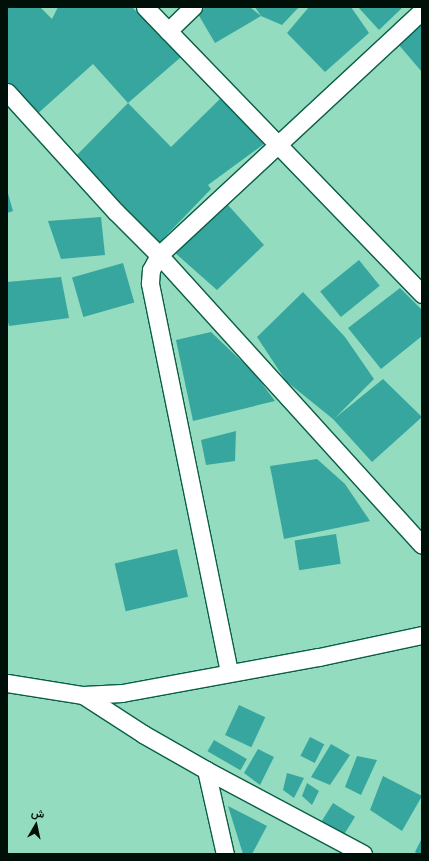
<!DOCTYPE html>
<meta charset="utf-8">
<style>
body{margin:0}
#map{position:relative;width:429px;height:861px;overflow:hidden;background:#93dcc0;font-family:"Titillium Web",Vazirmatn,sans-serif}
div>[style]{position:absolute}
.building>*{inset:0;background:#37a69e;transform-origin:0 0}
.roads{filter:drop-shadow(1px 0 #095e47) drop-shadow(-1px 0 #095e47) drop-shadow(0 1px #095e47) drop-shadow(0 -1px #095e47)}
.minor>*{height:17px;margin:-8.5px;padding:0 8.5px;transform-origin:8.5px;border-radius:8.5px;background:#fff}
span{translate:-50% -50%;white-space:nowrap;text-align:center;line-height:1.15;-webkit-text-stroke:3px #93dcc0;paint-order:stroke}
.frame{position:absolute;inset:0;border:8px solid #001009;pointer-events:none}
.north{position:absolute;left:16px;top:805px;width:40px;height:40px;-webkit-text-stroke:3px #93dcc0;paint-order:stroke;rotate:9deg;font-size:11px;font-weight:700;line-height:16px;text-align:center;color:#001009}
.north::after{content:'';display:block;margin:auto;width:14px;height:18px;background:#001009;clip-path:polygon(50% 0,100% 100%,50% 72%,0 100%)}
</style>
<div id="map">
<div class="building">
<div style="clip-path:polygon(7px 7px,40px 7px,52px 19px,58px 7px,132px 7px,181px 57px,128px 103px,93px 64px,35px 116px,7px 84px)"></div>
<div style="clip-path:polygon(205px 7px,250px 7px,261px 16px,215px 43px,198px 14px)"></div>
<div style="clip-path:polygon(255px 7px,299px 7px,282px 25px,261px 16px)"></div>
<div style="clip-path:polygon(309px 7px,351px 7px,369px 33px,325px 72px,287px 33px)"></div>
<div style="clip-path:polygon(358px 7px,403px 7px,379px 30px)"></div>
<div style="clip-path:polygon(422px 22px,422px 72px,398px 44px)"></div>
<div style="clip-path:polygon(221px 98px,264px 144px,208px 185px,211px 189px,158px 244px,74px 158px,128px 103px,171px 147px)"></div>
<div style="clip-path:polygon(7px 190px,13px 211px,7px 213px)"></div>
<div style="clip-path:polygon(228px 205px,264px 245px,217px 290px,174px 252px)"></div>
<div style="clip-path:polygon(101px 217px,105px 255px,61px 259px,48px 221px)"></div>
<div style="left:359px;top:260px;width:33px;height:50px;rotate:51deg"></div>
<div style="left:123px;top:263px;width:41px;height:53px;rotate:74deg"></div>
<div style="clip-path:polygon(61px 277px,69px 318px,9px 326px,7px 318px,7px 282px)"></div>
<div style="clip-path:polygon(400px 288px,422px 310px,422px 336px,381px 369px,348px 328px)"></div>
<div style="clip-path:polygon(303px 292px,345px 337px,374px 379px,335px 418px,383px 379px,422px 417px,372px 462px,333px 419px,286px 381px,257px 337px)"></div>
<div style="clip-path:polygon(211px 332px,254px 373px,275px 401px,193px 421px,176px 340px)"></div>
<div style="clip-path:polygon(236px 431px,235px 461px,206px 465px,201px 440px)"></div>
<div style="clip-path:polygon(317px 459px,345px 484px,370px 521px,284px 539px,270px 466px)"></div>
<div style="left:336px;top:534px;width:30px;height:42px;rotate:81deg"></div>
<div style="left:177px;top:549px;width:49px;height:64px;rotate:77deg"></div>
<div style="left:239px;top:705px;width:29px;height:33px;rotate:25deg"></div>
<div style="left:310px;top:737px;width:16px;height:21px;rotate:27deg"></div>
<div style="left:214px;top:740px;width:38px;height:13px;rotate:30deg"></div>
<div style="clip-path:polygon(331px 744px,350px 755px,330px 785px,311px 777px)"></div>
<div style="clip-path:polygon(258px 749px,274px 757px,260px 785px,244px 773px)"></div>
<div style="clip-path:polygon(357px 756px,377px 760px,361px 795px,345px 787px)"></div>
<div style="clip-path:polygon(287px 773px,304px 778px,294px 798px,283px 790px)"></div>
<div style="clip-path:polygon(383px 776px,422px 796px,402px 831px,370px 810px)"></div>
<div style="clip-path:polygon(307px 783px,319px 791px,312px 805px,302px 796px)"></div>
<div style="left:333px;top:803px;width:26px;height:22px;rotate:32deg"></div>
<div style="clip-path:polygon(228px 806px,267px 826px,252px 854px,243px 854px)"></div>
<div style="clip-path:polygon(422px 838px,422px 854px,418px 854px,415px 852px)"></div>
</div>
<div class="roads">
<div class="minor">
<div style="left:145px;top:7px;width:399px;rotate:46deg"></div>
<div style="left:168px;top:31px;width:35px;rotate:-44deg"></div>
<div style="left:7px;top:92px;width:162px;rotate:47.8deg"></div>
<div style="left:116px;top:212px;width:61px;rotate:45deg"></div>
<div style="left:159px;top:255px;width:391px;rotate:47.8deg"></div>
<div style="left:229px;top:672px;width:397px;rotate:-101.5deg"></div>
<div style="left:150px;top:283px;width:13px;rotate:-86deg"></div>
<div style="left:151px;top:270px;width:17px;rotate:-62deg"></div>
<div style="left:159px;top:255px;width:359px;rotate:-42.9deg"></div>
<div style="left:7px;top:683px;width:77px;rotate:9deg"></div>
<div style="left:83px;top:695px;width:39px;rotate:-3deg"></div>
<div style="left:122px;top:693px;width:200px;rotate:-10.4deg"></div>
<div style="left:319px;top:657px;width:105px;rotate:-12.1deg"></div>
<div style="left:83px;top:695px;width:72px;rotate:33deg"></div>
<div style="left:143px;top:734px;width:73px;rotate:29.7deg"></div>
<div style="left:206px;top:770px;width:178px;rotate:28.1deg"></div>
<div style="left:206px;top:770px;width:86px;rotate:77.3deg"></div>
</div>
</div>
<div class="frame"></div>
<div class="north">ش</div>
</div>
